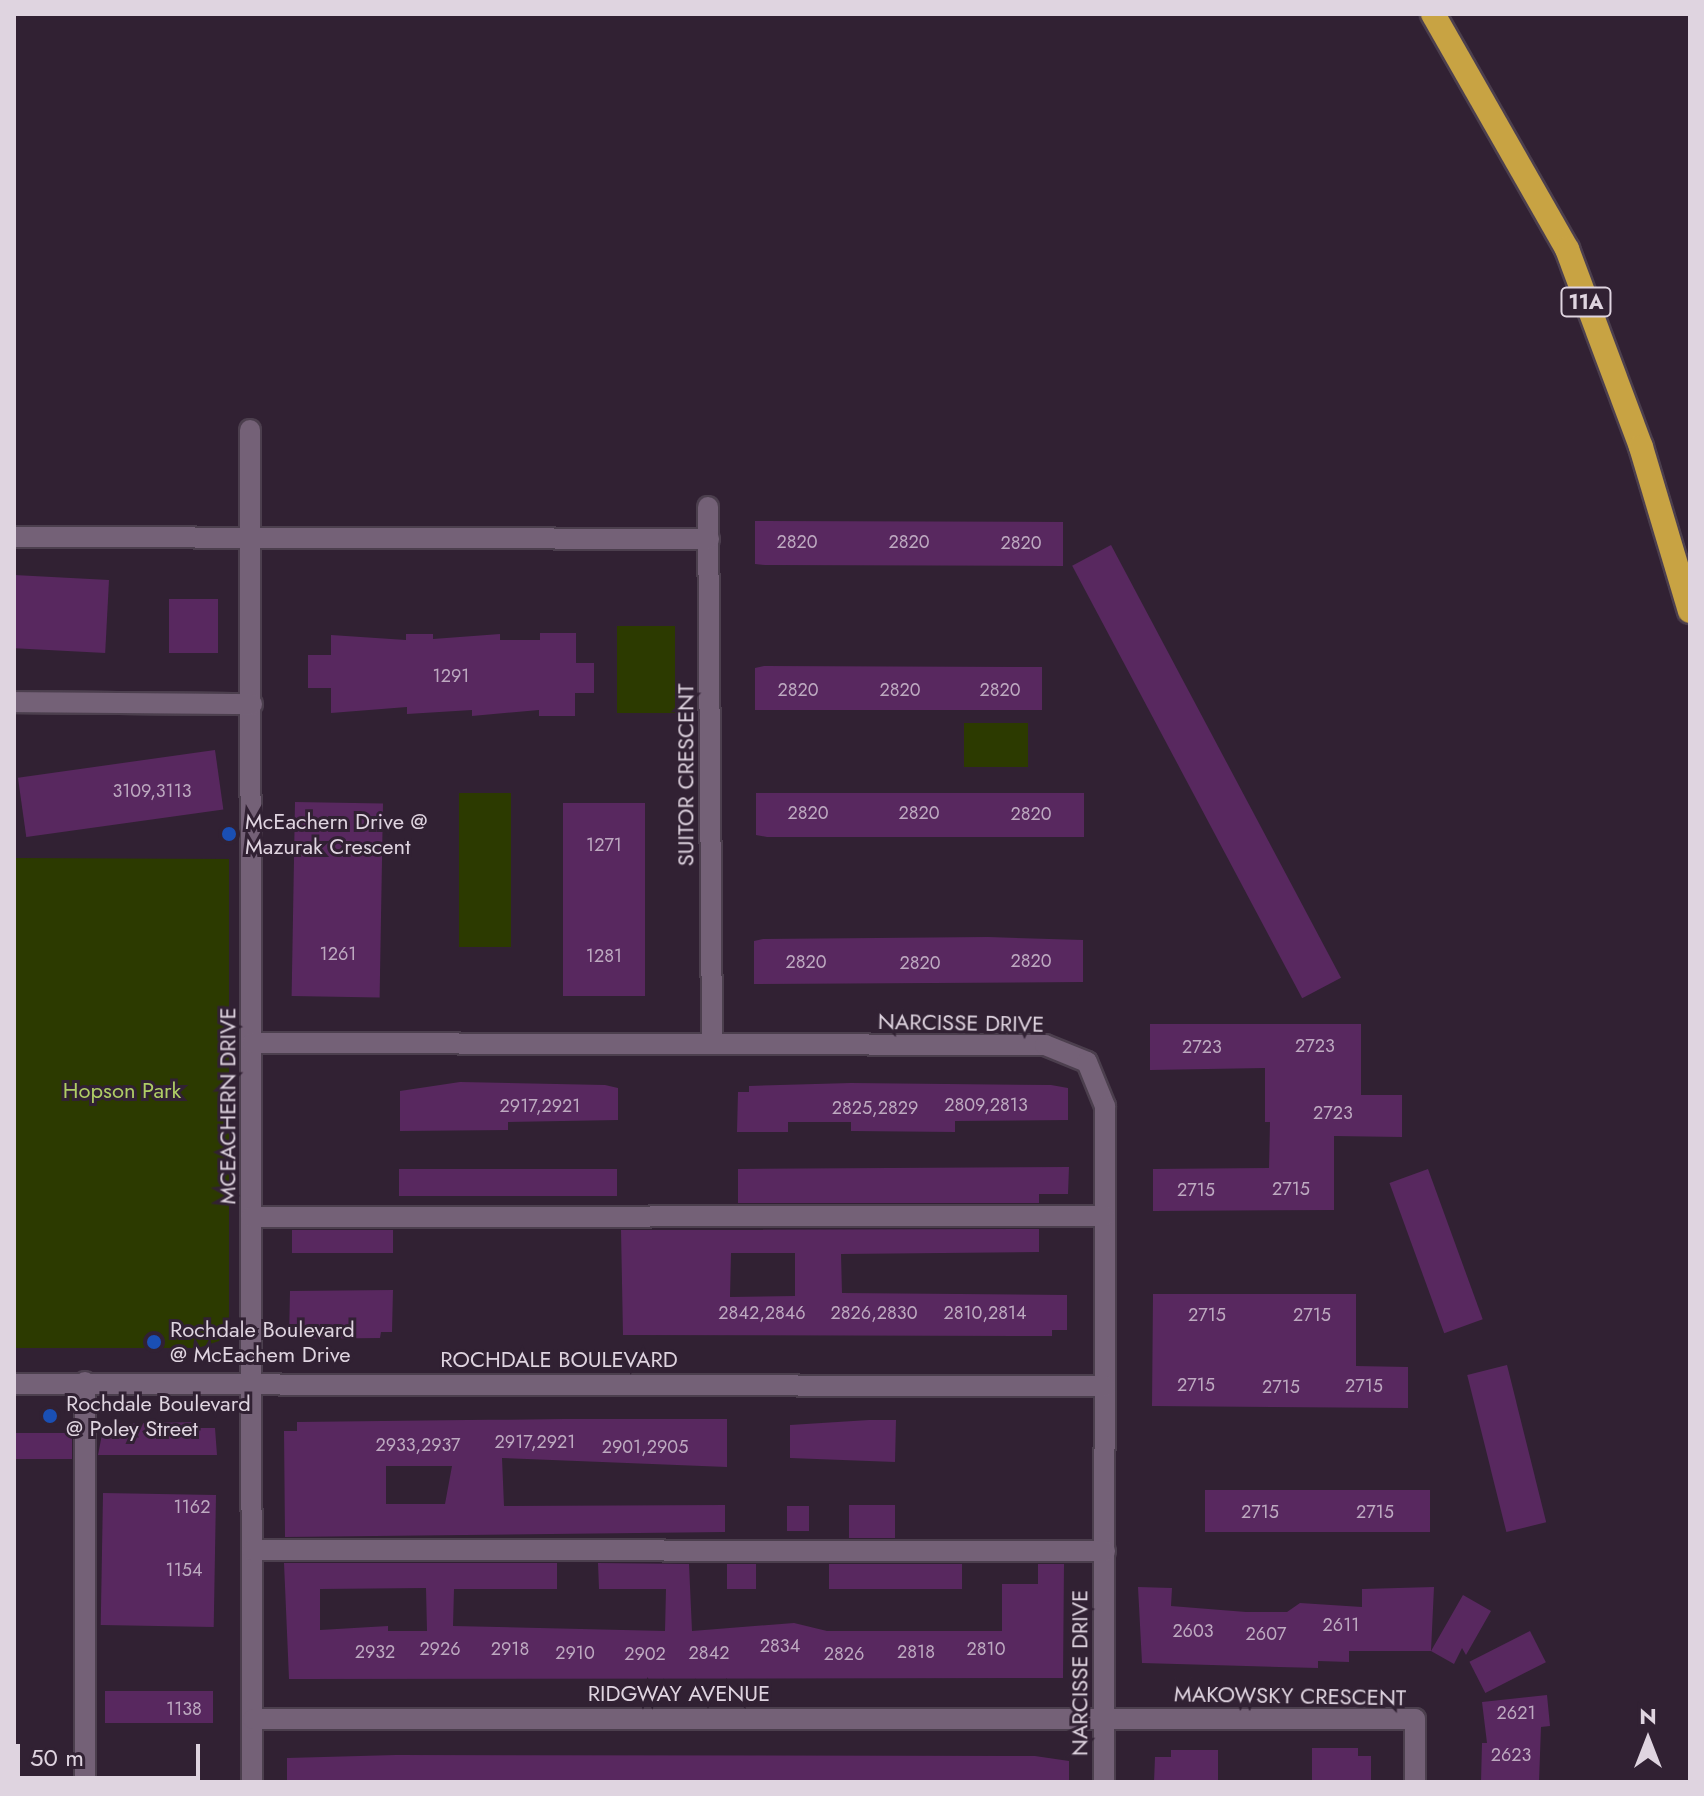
<!DOCTYPE html>
<style>
body{margin:0}
#map{position:relative;width:1704px;height:1796px;overflow:hidden;background:#312133;font-family:Jost,sans-serif}
div>[style]{position:absolute}
.green>*{inset:0;background:#2c3a00;transform-origin:0 0}
.building>*{inset:0;background:#58285f;transform-origin:0 0}
.roads{filter:drop-shadow(2px 0 #4c3f4e) drop-shadow(-2px 0 #4c3f4e) drop-shadow(0 2px #4c3f4e) drop-shadow(0 -2px #4c3f4e)}
.minor>*{height:20px;margin:-10px;padding:0 10px;transform-origin:10px;border-radius:10px;background:#746177}
.highway>*{height:24px;margin:-12px;padding:0 12px;transform-origin:12px;border-radius:12px;background:#c8a343}
.dots>*{width:22px;height:22px;translate:-50% -50%;box-sizing:border-box;border:4px solid #312133;border-radius:50%}
span{translate:-50% -50%;white-space:nowrap;text-align:center;line-height:1.15;-webkit-text-stroke:6px #312133;paint-order:stroke}
.number-label{font-size:18px;color:#bda9c0}
.number-label span{-webkit-text-stroke-width:0}
.shield-label span{padding:2px 6px;background:#312133;border:2px solid;border-radius:6px;-webkit-text-stroke-width:0}
.shield-label{font-size:20px;color:#dfd4e0;font-weight:700}
.street-label{font-size:22px;color:#dfd4e0}
.poi-label{font-size:22px;color:#dfd4e0}
.left{translate:0 -50%;text-align:left}
.park-label{font-size:22px;color:#afcd65}
.frame{position:absolute;inset:0;border:16px solid #dfd4e0;pointer-events:none}
.north{position:absolute;left:1608px;top:1700px;width:80px;height:80px;-webkit-text-stroke:6px #312133;paint-order:stroke;rotate:0deg;font-size:22px;font-weight:700;line-height:32px;text-align:center;color:#dfd4e0}
.north::after{content:'';display:block;margin:auto;width:28px;height:36px;background:#dfd4e0;clip-path:polygon(50% 0,100% 100%,50% 72%,0 100%)}
.scale{position:absolute;left:16px;top:1744px;width:184px;height:36px;box-sizing:border-box;border:4px solid #dfd4e0;border-top:0;padding-left:10px;font-size:24px;line-height:28px;white-space:nowrap;color:#dfd4e0;-webkit-text-stroke:6px #312133;paint-order:stroke}
</style>
<div id="map">
<div class="green">
<div style="left:617px;top:626px;width:58px;height:87px"></div>
<div style="left:964px;top:723px;width:64px;height:44px"></div>
<div style="left:459px;top:793px;width:52px;height:154px"></div>
<div style="clip-path:polygon(14px 858px,229px 859px,229px 1323px,219px 1341px,198px 1348px,14px 1348px)"></div>
</div>
<div class="building">
<div style="clip-path:polygon(755px 521px,1063px 522px,1063px 566px,765px 565px,755px 564px)"></div>
<div style="left:1111px;top:545px;width:490px;height:44px;rotate:62deg"></div>
<div style="left:109px;top:580px;width:73px;height:95px;rotate:93deg"></div>
<div style="left:169px;top:599px;width:49px;height:54px"></div>
<div style="clip-path:polygon(540px 633px,576px 633px,576px 663px,594px 663px,594px 693px,575px 693px,575px 716px,539px 716px,539px 710px,472px 716px,472px 710px,407px 714px,407px 707px,331px 713px,331px 688px,308px 688px,308px 655px,331px 655px,331px 635px,406px 640px,406px 634px,433px 634px,433px 639px,500px 634px,500px 640px,540px 640px)"></div>
<div style="clip-path:polygon(1042px 667px,1042px 710px,755px 710px,755px 668px,764px 666px)"></div>
<div style="left:215px;top:750px;width:60px;height:199px;rotate:82deg"></div>
<div style="clip-path:polygon(756px 793px,1084px 793px,1084px 837px,767px 837px,756px 835px)"></div>
<div style="left:295px;top:802px;width:88px;height:194px;rotate:1deg"></div>
<div style="left:645px;top:803px;width:193px;height:82px;rotate:90deg"></div>
<div style="clip-path:polygon(988px 937px,1083px 940px,1083px 982px,754px 984px,754px 941px,763px 939px)"></div>
<div style="clip-path:polygon(1150px 1024px,1361px 1024px,1361px 1095px,1402px 1095px,1402px 1137px,1334px 1136px,1334px 1210px,1153px 1211px,1153px 1169px,1269px 1168px,1270px 1122px,1265px 1122px,1265px 1068px,1150px 1070px)"></div>
<div style="clip-path:polygon(460px 1082px,605px 1085px,618px 1088px,618px 1120px,508px 1122px,508px 1130px,400px 1131px,400px 1091px)"></div>
<div style="clip-path:polygon(851px 1083px,1051px 1085px,1068px 1088px,1068px 1120px,955px 1121px,955px 1132px,851px 1131px,851px 1122px,788px 1122px,788px 1132px,737px 1132px,738px 1092px,749px 1092px,749px 1086px)"></div>
<div style="clip-path:polygon(1069px 1167px,1068px 1194px,1039px 1194px,1039px 1203px,738px 1203px,738px 1169px)"></div>
<div style="left:399px;top:1169px;width:218px;height:27px"></div>
<div style="left:1428px;top:1169px;width:160px;height:41px;rotate:70deg"></div>
<div style="clip-path:polygon(evenodd,1039px 1229px,1039px 1252px,841px 1254px,842px 1293px,1067px 1295px,1067px 1330px,1052px 1330px,1052px 1336px,623px 1335px,621px 1230px,1039px 1229px,731px 1253px,795px 1253px,795px 1296px,730px 1297px,731px 1253px)"></div>
<div style="left:292px;top:1230px;width:101px;height:23px"></div>
<div style="clip-path:polygon(393px 1290px,392px 1332px,381px 1332px,380px 1338px,289px 1339px,290px 1291px)"></div>
<div style="clip-path:polygon(1153px 1294px,1356px 1294px,1356px 1366px,1408px 1367px,1408px 1408px,1152px 1406px)"></div>
<div style="left:1507px;top:1365px;width:162px;height:41px;rotate:76deg"></div>
<div style="clip-path:polygon(evenodd,564px 1419px,727px 1419px,727px 1467px,502px 1458px,504px 1506px,725px 1505px,725px 1532px,285px 1537px,284px 1431px,297px 1431px,297px 1422px,564px 1419px,386px 1466px,452px 1466px,445px 1504px,386px 1504px,386px 1466px)"></div>
<div style="clip-path:polygon(869px 1420px,896px 1420px,895px 1462px,790px 1458px,790px 1425px)"></div>
<div style="clip-path:polygon(197px 1422px,197px 1428px,215px 1428px,217px 1455px,98px 1455px,104px 1424px)"></div>
<div style="left:72px;top:1433px;width:26px;height:58px;rotate:90deg"></div>
<div style="left:1205px;top:1490px;width:225px;height:42px"></div>
<div style="left:216px;top:1495px;width:132px;height:113px;rotate:91deg"></div>
<div style="left:849px;top:1505px;width:46px;height:33px"></div>
<div style="left:787px;top:1506px;width:22px;height:25px"></div>
<div style="clip-path:polygon(evenodd,284px 1563px,557px 1563px,557px 1589px,454px 1589px,453px 1626px,665px 1631px,666px 1589px,599px 1589px,598px 1563px,689px 1564px,692px 1631px,794px 1623px,827px 1631px,1002px 1631px,1002px 1584px,1038px 1584px,1038px 1564px,1064px 1564px,1063px 1678px,289px 1679px,284px 1563px,426px 1588px,427px 1631px,388px 1631px,388px 1626px,320px 1630px,320px 1589px,426px 1588px)"></div>
<div style="left:727px;top:1564px;width:29px;height:25px"></div>
<div style="left:829px;top:1564px;width:133px;height:25px"></div>
<div style="clip-path:polygon(1138px 1587px,1172px 1588px,1171px 1606px,1246px 1612px,1287px 1612px,1300px 1603px,1362px 1607px,1362px 1589px,1434px 1587px,1431px 1651px,1349px 1651px,1349px 1662px,1318px 1661px,1318px 1668px,1142px 1663px)"></div>
<div style="clip-path:polygon(1463px 1595px,1491px 1611px,1466px 1655px,1462px 1648px,1454px 1664px,1431px 1651px)"></div>
<div style="left:1530px;top:1631px;width:35px;height:68px;rotate:63deg"></div>
<div style="left:213px;top:1691px;width:32px;height:108px;rotate:90deg"></div>
<div style="clip-path:polygon(1547px 1695px,1550px 1726px,1541px 1727px,1539px 1782px,1481px 1782px,1482px 1743px,1487px 1743px,1482px 1702px)"></div>
<div style="clip-path:polygon(1312px 1748px,1358px 1748px,1358px 1756px,1371px 1756px,1371px 1782px,1312px 1782px)"></div>
<div style="clip-path:polygon(1171px 1750px,1218px 1750px,1218px 1782px,1154px 1782px,1155px 1757px,1171px 1757px)"></div>
<div style="clip-path:polygon(396px 1755px,1035px 1756px,1069px 1761px,1069px 1782px,287px 1782px,287px 1758px)"></div>
</div>
<div class="roads">
<div class="minor">
<div style="left:250px;top:430px;width:1352px;rotate:89.92deg"></div>
<div style="left:708px;top:507px;width:537px;rotate:89.57deg"></div>
<div style="left:14px;top:537px;width:695px;rotate:0.16deg"></div>
<div style="left:14px;top:702px;width:238px;rotate:0.5deg"></div>
<div style="left:252px;top:1043px;width:793px;rotate:0.14deg"></div>
<div style="left:1045px;top:1045px;width:45px;rotate:22deg"></div>
<div style="left:1087px;top:1062px;width:48px;rotate:67.8deg"></div>
<div style="left:1105px;top:1106px;width:676px;rotate:90.08deg"></div>
<div style="left:251px;top:1217px;width:854px;rotate:-0.07deg"></div>
<div style="left:85px;top:1382px;width:400px;rotate:90deg"></div>
<div style="left:14px;top:1384px;width:1091px;rotate:0.11deg"></div>
<div style="left:252px;top:1550px;width:853px;rotate:0.07deg"></div>
<div style="left:253px;top:1719px;width:1162px"></div>
<div style="left:1415px;top:1719px;width:63px;rotate:90deg"></div>
</div>
<div class="highway">
<div style="left:1433px;top:14px;width:271px;rotate:60.3deg"></div>
<div style="left:1567px;top:249px;width:211px;rotate:69.5deg"></div>
<div style="left:1641px;top:447px;width:171px;rotate:73.4deg"></div>
</div>
</div>
<div class="dots">
<div style="left:229px;top:834px;background:#1a4fb4"></div>
<div style="left:154px;top:1342px;background:#1a4fb4"></div>
<div style="left:50px;top:1416px;background:#1a4fb4"></div>
</div>
<div class="number-label">
<span style="left:797px;top:542px">2820</span>
<span style="left:909px;top:542px">2820</span>
<span style="left:1021px;top:543px">2820</span>
<span style="left:451px;top:676px">1291</span>
<span style="left:798px;top:690px">2820</span>
<span style="left:900px;top:690px">2820</span>
<span style="left:1000px;top:690px">2820</span>
<span style="left:152px;top:791px">3109,3113</span>
<span style="left:808px;top:813px">2820</span>
<span style="left:919px;top:813px">2820</span>
<span style="left:1031px;top:814px">2820</span>
<span style="left:604px;top:845px">1271</span>
<span style="left:338px;top:954px">1261</span>
<span style="left:604px;top:956px">1281</span>
<span style="left:1031px;top:961px">2820</span>
<span style="left:806px;top:962px">2820</span>
<span style="left:920px;top:963px">2820</span>
<span style="left:1315px;top:1046px">2723</span>
<span style="left:1202px;top:1047px">2723</span>
<span style="left:986px;top:1105px">2809,2813</span>
<span style="left:540px;top:1106px">2917,2921</span>
<span style="left:875px;top:1108px">2825,2829</span>
<span style="left:1333px;top:1113px">2723</span>
<span style="left:1291px;top:1189px">2715</span>
<span style="left:1196px;top:1190px">2715</span>
<span style="left:762px;top:1313px">2842,2846</span>
<span style="left:874px;top:1313px">2826,2830</span>
<span style="left:985px;top:1313px">2810,2814</span>
<span style="left:1207px;top:1315px">2715</span>
<span style="left:1312px;top:1315px">2715</span>
<span style="left:1196px;top:1385px">2715</span>
<span style="left:1364px;top:1386px">2715</span>
<span style="left:1281px;top:1387px">2715</span>
<span style="left:535px;top:1442px">2917,2921</span>
<span style="left:418px;top:1445px">2933,2937</span>
<span style="left:645px;top:1447px">2901,2905</span>
<span style="left:192px;top:1507px">1162</span>
<span style="left:1260px;top:1512px">2715</span>
<span style="left:1375px;top:1512px">2715</span>
<span style="left:184px;top:1570px">1154</span>
<span style="left:1341px;top:1625px">2611</span>
<span style="left:1193px;top:1631px">2603</span>
<span style="left:1266px;top:1634px">2607</span>
<span style="left:780px;top:1646px">2834</span>
<span style="left:440px;top:1649px">2926</span>
<span style="left:510px;top:1649px">2918</span>
<span style="left:986px;top:1649px">2810</span>
<span style="left:375px;top:1652px">2932</span>
<span style="left:916px;top:1652px">2818</span>
<span style="left:575px;top:1653px">2910</span>
<span style="left:709px;top:1653px">2842</span>
<span style="left:645px;top:1654px">2902</span>
<span style="left:844px;top:1654px">2826</span>
<span style="left:184px;top:1709px">1138</span>
<span style="left:1516px;top:1713px">2621</span>
<span style="left:1511px;top:1755px">2623</span>
</div>
<div class="shield-label">
<span style="left:1586px;top:302px">11A</span>
</div>
<div class="street-label">
<span style="left:686px;top:775px;rotate:-90deg">SUITOR CRESCENT</span>
<span style="left:961px;top:1023px;rotate:1deg">NARCISSE DRIVE</span>
<span style="left:228px;top:1106px;rotate:-90deg">MCEACHERN DRIVE</span>
<span style="left:559px;top:1360px">ROCHDALE BOULEVARD</span>
<span style="left:1080px;top:1673px;rotate:-90deg">NARCISSE DRIVE</span>
<span style="left:679px;top:1694px">RIDGWAY AVENUE</span>
<span style="left:1290px;top:1696px;rotate:1deg">MAKOWSKY CRESCENT</span>
</div>
<div class="poi-label">
<span class="left" style="left:245px;top:834px">McEachern Drive @<br>Mazurak Crescent</span>
<span class="left" style="left:170px;top:1342px">Rochdale Boulevard<br>@ McEachem Drive</span>
<span class="left" style="left:66px;top:1416px">Rochdale Boulevard<br>@ Poley Street</span>
</div>
<div class="park-label">
<span style="left:122px;top:1091px">Hopson Park</span>
</div>
<div class="frame"></div>
<div class="north">N</div>
<div class="scale">50 m</div>
</div>
